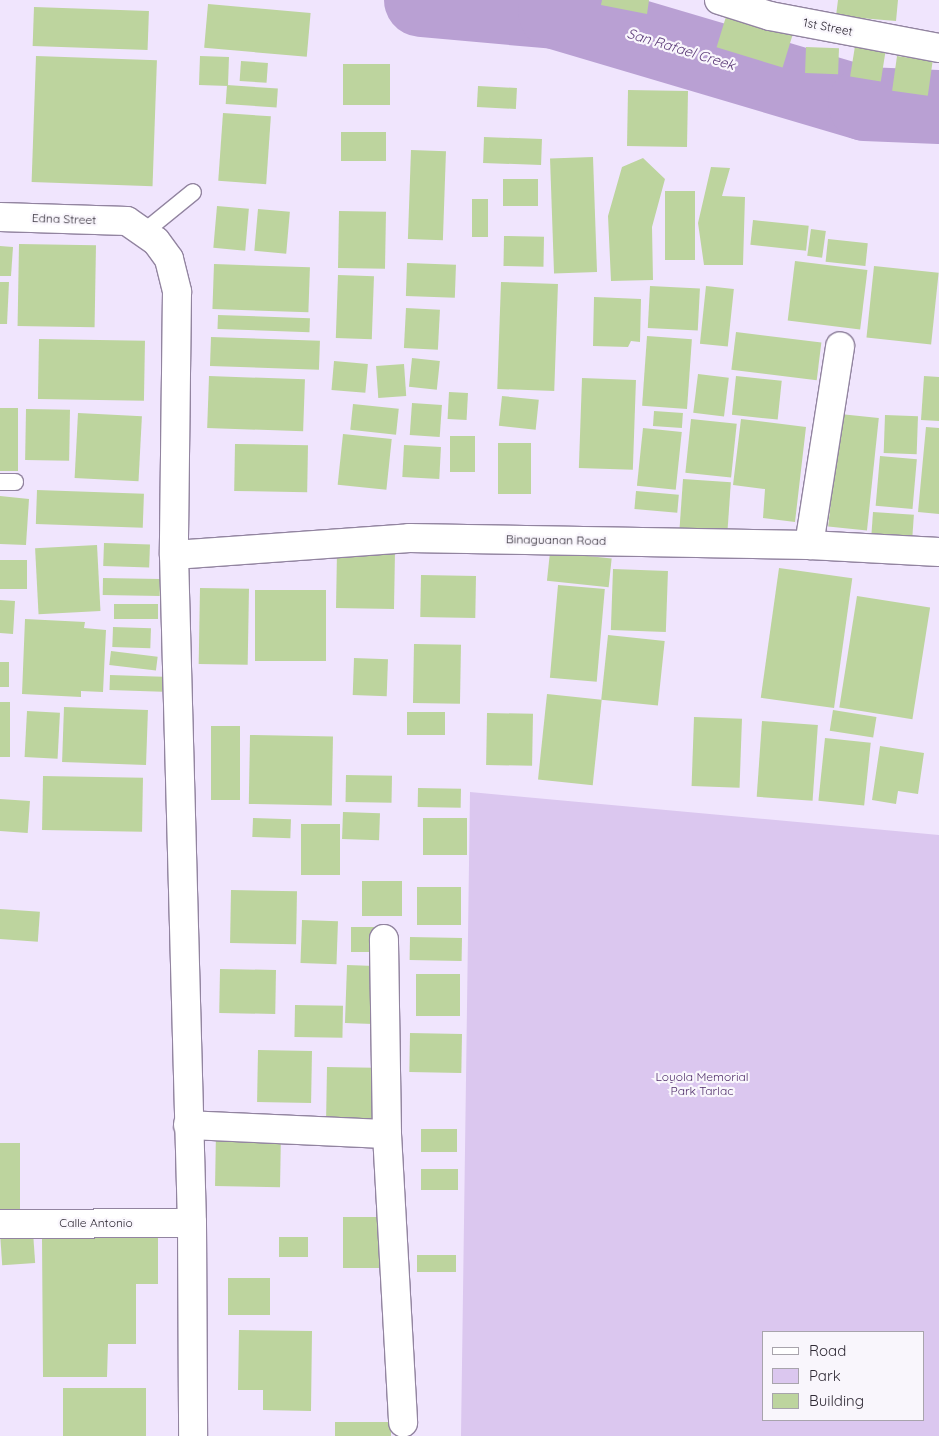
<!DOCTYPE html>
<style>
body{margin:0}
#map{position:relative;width:939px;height:1436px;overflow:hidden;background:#f0e5fd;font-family:Quicksand,sans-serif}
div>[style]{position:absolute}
.green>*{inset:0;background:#dbc7ef}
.river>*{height:74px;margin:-37px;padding:0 37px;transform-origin:37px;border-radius:37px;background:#b9a0d3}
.building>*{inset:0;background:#bdd49e;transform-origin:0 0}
.roads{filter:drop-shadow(1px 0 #9284a0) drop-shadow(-1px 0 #9284a0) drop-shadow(0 1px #9284a0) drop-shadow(0 -1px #9284a0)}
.lane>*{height:16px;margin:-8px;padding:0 8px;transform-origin:8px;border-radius:8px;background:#fff}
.street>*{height:28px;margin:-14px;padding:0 14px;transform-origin:14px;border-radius:14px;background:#fff}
span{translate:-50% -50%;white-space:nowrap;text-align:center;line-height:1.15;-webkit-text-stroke:4.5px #f9f6fc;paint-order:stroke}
.street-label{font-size:12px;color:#2e2934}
.park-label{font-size:12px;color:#4f2d6a}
.water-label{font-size:14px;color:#5c3b79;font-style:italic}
.legend{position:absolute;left:762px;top:1331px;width:162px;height:90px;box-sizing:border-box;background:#f9f6fc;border:1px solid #a8a4ac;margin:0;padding:6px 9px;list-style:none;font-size:15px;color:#2e2934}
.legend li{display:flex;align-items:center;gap:10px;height:25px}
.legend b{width:25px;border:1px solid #a8a4ac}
</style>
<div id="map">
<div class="green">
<div style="clip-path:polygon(evenodd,470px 792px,939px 835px,939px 1436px,461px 1436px,470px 792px,763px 1332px,923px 1332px,923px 1420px,763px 1420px,763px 1332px)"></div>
</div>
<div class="river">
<div style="left:421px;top:0;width:135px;rotate:5.1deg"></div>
<div style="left:555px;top:12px;width:323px;rotate:16.5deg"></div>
<div style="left:865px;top:104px;width:74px;rotate:2.3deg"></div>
</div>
<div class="building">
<div style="clip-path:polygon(602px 0,649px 0,647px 14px,601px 5px)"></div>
<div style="clip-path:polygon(838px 0,898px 0,896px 21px,836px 16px)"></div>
<div style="left:208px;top:4px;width:103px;height:44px;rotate:5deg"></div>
<div style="left:34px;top:7px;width:115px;height:39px;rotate:2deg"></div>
<div style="left:728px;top:10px;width:69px;height:39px;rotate:17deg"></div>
<div style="left:855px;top:46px;width:31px;height:31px;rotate:9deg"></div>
<div style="left:806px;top:47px;width:33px;height:26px;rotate:2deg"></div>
<div style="left:36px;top:56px;width:121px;height:126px;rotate:2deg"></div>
<div style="left:200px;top:56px;width:29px;height:29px;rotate:2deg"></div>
<div style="left:897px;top:56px;width:36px;height:35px;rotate:8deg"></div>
<div style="left:241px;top:61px;width:27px;height:20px;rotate:4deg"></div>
<div style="left:343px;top:64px;width:47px;height:41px"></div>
<div style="left:227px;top:85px;width:51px;height:19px;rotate:4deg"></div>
<div style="left:478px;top:86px;width:39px;height:21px;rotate:3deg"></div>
<div style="left:628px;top:90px;width:60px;height:56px;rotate:1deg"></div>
<div style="left:223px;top:113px;width:48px;height:68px;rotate:4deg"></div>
<div style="left:341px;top:132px;width:45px;height:29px"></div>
<div style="left:484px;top:137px;width:58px;height:26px;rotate:2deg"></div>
<div style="left:411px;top:150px;width:35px;height:89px;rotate:2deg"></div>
<div style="left:593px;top:157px;width:115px;height:43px;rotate:88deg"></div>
<div style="clip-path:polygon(643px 158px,665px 179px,652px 227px,653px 280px,611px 281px,608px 216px,622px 167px)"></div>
<div style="clip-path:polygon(711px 167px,730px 168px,722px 196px,745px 197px,743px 265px,704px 265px,698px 223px)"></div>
<div style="left:503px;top:179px;width:35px;height:27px"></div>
<div style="left:665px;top:191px;width:30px;height:69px"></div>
<div style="left:472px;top:199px;width:16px;height:38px"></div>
<div style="left:217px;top:206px;width:32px;height:42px;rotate:5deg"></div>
<div style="left:258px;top:209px;width:32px;height:42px;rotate:5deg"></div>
<div style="left:339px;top:211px;width:47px;height:57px;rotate:1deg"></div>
<div style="left:753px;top:220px;width:56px;height:25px;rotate:6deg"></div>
<div style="left:811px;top:229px;width:15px;height:27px;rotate:8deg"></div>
<div style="left:504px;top:236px;width:40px;height:30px;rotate:1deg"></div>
<div style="left:828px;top:239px;width:40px;height:23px;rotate:6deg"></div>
<div style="left:19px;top:244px;width:77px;height:82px;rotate:1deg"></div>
<div style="clip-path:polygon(0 246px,13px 247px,11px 276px,0 276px)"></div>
<div style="left:795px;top:261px;width:73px;height:60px;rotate:7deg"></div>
<div style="left:407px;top:263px;width:49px;height:33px;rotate:2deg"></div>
<div style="left:214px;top:264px;width:96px;height:45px;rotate:2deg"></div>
<div style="left:874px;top:266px;width:65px;height:72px;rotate:6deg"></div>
<div style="left:338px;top:275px;width:36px;height:63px;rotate:2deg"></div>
<div style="clip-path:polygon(0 282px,9px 282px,7px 324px,0 324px)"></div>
<div style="left:501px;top:282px;width:57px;height:107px;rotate:2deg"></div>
<div style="left:650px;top:286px;width:50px;height:42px;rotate:3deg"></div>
<div style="left:706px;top:286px;width:28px;height:58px;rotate:6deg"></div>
<div style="clip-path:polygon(594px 297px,641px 299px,640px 342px,631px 341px,628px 347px,593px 346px)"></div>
<div style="left:406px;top:308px;width:34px;height:40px;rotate:3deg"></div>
<div style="left:218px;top:315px;width:92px;height:14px;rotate:2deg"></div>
<div style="left:736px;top:332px;width:86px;height:38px;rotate:7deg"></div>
<div style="left:647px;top:336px;width:45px;height:70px;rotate:4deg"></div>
<div style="left:211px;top:337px;width:109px;height:29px;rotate:2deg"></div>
<div style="left:39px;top:339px;width:106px;height:60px;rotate:1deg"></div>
<div style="left:412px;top:358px;width:28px;height:29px;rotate:6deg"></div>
<div style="left:334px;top:361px;width:34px;height:29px;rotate:5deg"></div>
<div style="left:404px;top:364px;width:32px;height:28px;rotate:86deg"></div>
<div style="left:698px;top:374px;width:31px;height:39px;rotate:7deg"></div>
<div style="left:209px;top:376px;width:96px;height:52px;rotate:2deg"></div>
<div style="left:736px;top:376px;width:46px;height:39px;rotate:6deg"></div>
<div style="clip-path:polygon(924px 376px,939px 377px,939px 421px,921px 420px)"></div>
<div style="left:582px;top:378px;width:54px;height:90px;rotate:2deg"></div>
<div style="left:449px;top:392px;width:19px;height:27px;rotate:3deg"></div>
<div style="left:502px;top:396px;width:37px;height:30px;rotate:6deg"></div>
<div style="left:412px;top:403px;width:30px;height:32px;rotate:4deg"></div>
<div style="left:353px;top:404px;width:46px;height:26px;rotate:6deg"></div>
<div style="left:0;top:408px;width:18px;height:63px"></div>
<div style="left:26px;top:409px;width:44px;height:51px;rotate:1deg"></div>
<div style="left:654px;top:411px;width:29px;height:15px;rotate:4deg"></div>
<div style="left:78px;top:413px;width:64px;height:65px;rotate:3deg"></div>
<div style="left:840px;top:414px;width:39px;height:113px;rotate:6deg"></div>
<div style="left:885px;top:415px;width:33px;height:38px;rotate:2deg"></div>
<div style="left:691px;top:419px;width:46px;height:54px;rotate:6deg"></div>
<div style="clip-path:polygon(741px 419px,806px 427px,795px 522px,763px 518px,765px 489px,733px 485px)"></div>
<div style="clip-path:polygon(926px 427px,939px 428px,939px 514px,918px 512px)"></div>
<div style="left:643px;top:428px;width:39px;height:58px;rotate:6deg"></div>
<div style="left:343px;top:434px;width:49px;height:51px;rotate:6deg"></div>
<div style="left:450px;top:436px;width:25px;height:36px"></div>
<div style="left:531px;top:443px;width:51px;height:33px;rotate:90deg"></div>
<div style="left:235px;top:444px;width:73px;height:47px;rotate:1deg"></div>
<div style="left:404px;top:445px;width:37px;height:32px;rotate:3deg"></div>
<div style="left:880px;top:456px;width:37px;height:50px;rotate:5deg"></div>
<div style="left:683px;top:479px;width:48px;height:50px;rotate:4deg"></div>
<div style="left:37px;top:490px;width:107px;height:34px;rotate:2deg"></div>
<div style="left:636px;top:491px;width:43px;height:18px;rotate:5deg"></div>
<div style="clip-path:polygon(0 496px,29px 499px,26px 545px,0 544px)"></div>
<div style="left:873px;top:512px;width:41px;height:23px;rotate:4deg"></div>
<div style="left:104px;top:543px;width:46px;height:23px;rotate:2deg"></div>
<div style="left:97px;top:545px;width:66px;height:62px;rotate:87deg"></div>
<div style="left:337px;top:551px;width:58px;height:57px;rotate:1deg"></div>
<div style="left:550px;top:552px;width:62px;height:29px;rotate:6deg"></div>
<div style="left:0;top:560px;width:27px;height:29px"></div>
<div style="left:779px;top:568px;width:74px;height:131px;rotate:8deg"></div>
<div style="left:613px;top:569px;width:55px;height:61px;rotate:2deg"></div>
<div style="left:421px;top:575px;width:55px;height:42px;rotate:1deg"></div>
<div style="left:103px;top:578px;width:57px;height:17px;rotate:1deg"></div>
<div style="left:558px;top:585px;width:47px;height:93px;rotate:5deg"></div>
<div style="left:200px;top:588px;width:49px;height:76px;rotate:1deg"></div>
<div style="left:255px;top:590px;width:71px;height:71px"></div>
<div style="left:857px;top:596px;width:74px;height:113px;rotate:9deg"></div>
<div style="clip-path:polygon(0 600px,15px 601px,13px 634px,0 633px)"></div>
<div style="left:114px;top:604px;width:44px;height:15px"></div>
<div style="clip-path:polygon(25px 619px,85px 622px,84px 628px,106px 630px,103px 692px,81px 691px,81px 697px,22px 694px)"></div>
<div style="left:113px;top:627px;width:38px;height:20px;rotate:2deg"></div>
<div style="left:608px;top:635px;width:57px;height:65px;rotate:6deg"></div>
<div style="left:414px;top:644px;width:47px;height:59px;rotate:1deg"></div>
<div style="left:111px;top:651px;width:47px;height:14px;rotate:7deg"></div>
<div style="left:354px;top:658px;width:34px;height:37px;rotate:2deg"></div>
<div style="left:0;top:662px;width:9px;height:25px"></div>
<div style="left:110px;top:675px;width:53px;height:15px;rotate:2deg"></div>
<div style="left:547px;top:694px;width:55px;height:86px;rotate:6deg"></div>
<div style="left:0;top:702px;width:10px;height:55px"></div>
<div style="left:64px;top:707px;width:84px;height:55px;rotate:2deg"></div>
<div style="left:833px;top:710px;width:44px;height:21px;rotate:9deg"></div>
<div style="left:27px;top:711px;width:33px;height:46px;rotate:3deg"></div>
<div style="left:407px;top:712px;width:38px;height:23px"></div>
<div style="left:487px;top:713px;width:46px;height:52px;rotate:1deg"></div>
<div style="left:694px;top:717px;width:48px;height:69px;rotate:2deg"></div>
<div style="left:762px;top:721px;width:56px;height:76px;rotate:4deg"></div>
<div style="left:211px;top:726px;width:29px;height:74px"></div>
<div style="left:250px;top:735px;width:83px;height:69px;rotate:1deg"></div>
<div style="left:825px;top:738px;width:46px;height:63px;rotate:6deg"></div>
<div style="clip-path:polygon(880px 746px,924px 753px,918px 794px,898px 791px,896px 804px,872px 800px)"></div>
<div style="left:346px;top:775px;width:46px;height:27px;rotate:1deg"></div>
<div style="left:43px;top:776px;width:100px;height:54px;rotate:1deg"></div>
<div style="left:418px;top:788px;width:43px;height:19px;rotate:1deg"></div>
<div style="left:0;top:799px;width:30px;height:32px;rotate:4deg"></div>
<div style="left:343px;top:812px;width:37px;height:27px;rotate:2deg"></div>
<div style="left:253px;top:818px;width:38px;height:19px;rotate:2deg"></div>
<div style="left:423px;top:818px;width:44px;height:37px"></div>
<div style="left:301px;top:824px;width:39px;height:51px"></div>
<div style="left:362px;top:881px;width:40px;height:35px"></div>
<div style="left:417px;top:887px;width:44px;height:38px"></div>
<div style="left:231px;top:890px;width:66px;height:53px;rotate:1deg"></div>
<div style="left:0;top:909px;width:40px;height:30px;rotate:4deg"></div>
<div style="left:302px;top:920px;width:36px;height:43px;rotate:2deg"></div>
<div style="left:351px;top:927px;width:26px;height:25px"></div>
<div style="left:410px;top:937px;width:52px;height:23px;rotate:1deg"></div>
<div style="left:347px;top:965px;width:35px;height:58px;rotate:2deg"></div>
<div style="left:220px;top:969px;width:56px;height:44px;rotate:1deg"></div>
<div style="left:416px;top:974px;width:44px;height:42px"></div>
<div style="left:295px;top:1005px;width:48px;height:32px;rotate:1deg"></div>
<div style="left:410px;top:1033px;width:52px;height:39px;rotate:1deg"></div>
<div style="left:258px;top:1050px;width:54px;height:52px;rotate:1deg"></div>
<div style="left:327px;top:1067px;width:48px;height:51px;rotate:1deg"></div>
<div style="left:421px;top:1129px;width:36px;height:23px"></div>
<div style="left:216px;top:1131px;width:65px;height:55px;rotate:1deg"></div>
<div style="left:0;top:1143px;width:20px;height:66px"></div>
<div style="left:421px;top:1169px;width:37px;height:21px"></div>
<div style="left:343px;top:1217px;width:37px;height:51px"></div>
<div style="left:33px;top:1232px;width:31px;height:33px;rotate:86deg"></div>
<div style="left:279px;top:1237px;width:29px;height:20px"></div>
<div style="clip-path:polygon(42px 1238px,158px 1238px,158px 1284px,136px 1284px,136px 1344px,108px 1344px,107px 1377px,43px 1377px)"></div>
<div style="left:417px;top:1255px;width:39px;height:17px"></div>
<div style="left:228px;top:1278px;width:42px;height:37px"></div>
<div style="clip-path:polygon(239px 1330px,312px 1331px,311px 1411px,263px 1410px,263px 1390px,238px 1390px)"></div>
<div style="left:63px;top:1388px;width:83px;height:48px"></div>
<div style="left:335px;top:1422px;width:56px;height:14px"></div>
</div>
<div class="roads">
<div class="lane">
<div style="left:144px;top:232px;width:63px;rotate:-39.2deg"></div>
<div style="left:0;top:482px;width:15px"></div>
</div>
<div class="street">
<div style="left:719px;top:0;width:53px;rotate:17.4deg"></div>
<div style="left:770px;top:16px;width:172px;rotate:10.7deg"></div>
<div style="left:0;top:217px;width:127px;rotate:1.8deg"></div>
<div style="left:127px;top:221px;width:35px;rotate:35deg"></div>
<div style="left:156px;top:241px;width:22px;rotate:54deg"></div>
<div style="left:169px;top:259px;width:34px;rotate:76deg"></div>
<div style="left:177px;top:292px;width:263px;rotate:90.7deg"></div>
<div style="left:174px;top:555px;width:668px;rotate:88.46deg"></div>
<div style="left:192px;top:1223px;width:213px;rotate:89.7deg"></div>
<div style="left:809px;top:545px;width:201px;rotate:-81.1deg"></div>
<div style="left:174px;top:555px;width:236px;rotate:-4.1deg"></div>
<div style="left:409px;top:538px;width:400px;rotate:1deg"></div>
<div style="left:809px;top:545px;width:130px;rotate:3.1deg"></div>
<div style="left:188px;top:1125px;width:199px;rotate:2.6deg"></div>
<div style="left:387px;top:1134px;width:195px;rotate:-90.9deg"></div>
<div style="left:387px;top:1134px;width:289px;rotate:86.8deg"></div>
<div style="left:0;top:1224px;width:192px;rotate:-0.3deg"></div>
</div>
</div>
<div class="street-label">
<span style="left:828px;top:27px;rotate:11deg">1st Street</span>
<span style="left:64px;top:219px;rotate:2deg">Edna Street</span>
<span style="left:556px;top:540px;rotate:1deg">Binaguanan Road</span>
<span style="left:96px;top:1223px">Calle Antonio</span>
</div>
<div class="park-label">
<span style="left:702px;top:1084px">Loyola Memorial<br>Park Tarlac</span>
</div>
<div class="water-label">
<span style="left:681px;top:49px;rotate:17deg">San Rafael Creek</span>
</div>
<ul class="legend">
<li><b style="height:6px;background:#fff"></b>Road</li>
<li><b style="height:14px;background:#dbc7ef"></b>Park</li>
<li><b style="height:14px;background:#bdd49e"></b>Building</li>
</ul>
</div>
